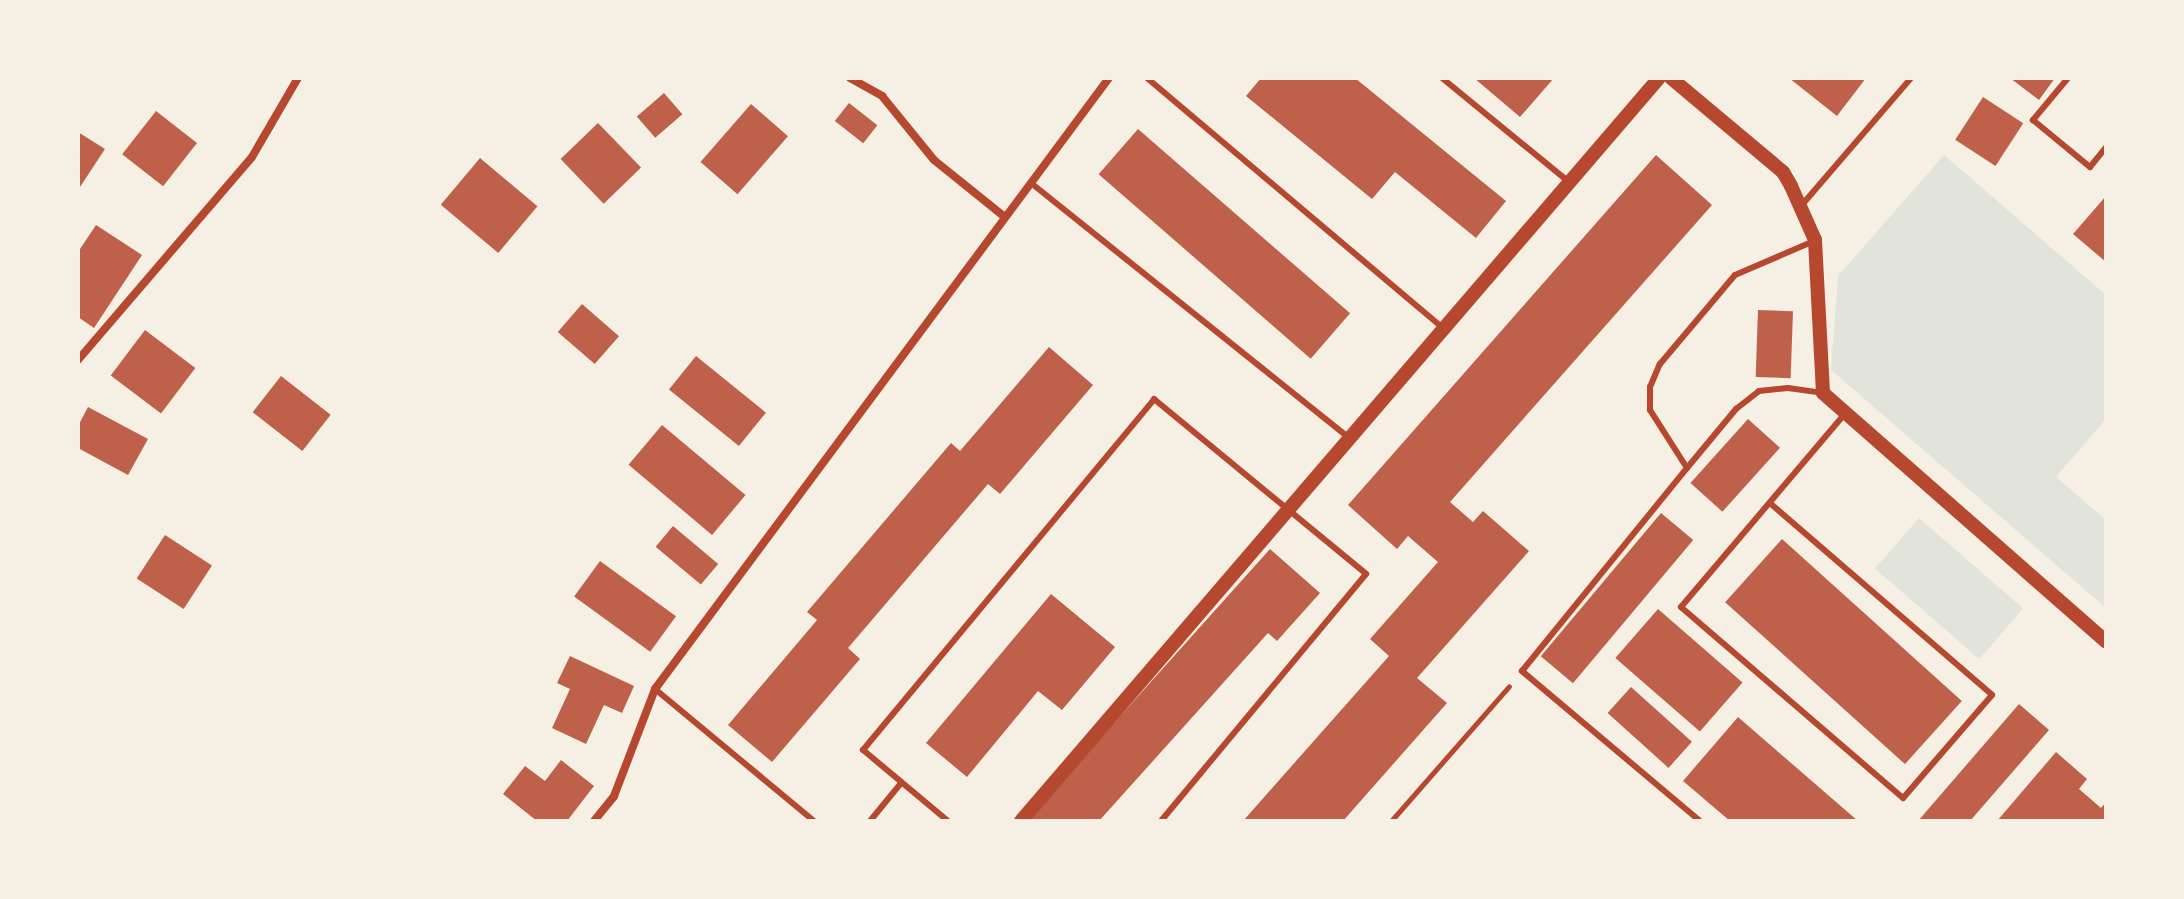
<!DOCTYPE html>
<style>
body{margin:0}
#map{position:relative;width:2184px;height:899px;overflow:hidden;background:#f6efe4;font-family:"Public Sans",sans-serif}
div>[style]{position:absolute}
.green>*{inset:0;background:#e2e4dc;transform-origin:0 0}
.building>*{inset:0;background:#bf614a;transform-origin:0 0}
.path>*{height:5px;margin:-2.5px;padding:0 2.5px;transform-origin:2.5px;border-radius:2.5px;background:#b5482f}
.service>*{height:6px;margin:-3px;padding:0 3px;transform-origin:3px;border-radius:3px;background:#b5482f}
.minor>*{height:8px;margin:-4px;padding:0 4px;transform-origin:4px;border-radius:4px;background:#b5482f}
.tertiary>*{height:14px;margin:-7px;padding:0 7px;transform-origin:7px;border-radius:7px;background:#b5482f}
span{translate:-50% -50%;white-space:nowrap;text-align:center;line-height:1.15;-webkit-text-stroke:8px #f6efe4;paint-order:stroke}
.frame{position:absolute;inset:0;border:80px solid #f6efe4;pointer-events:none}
</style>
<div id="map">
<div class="green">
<div style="clip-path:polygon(1944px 155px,2106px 295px,2106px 419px,2056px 477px,2106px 520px,2106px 608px,1831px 370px,1838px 276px)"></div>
<div style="left:1919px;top:518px;width:138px;height:67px;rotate:41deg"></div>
</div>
<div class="building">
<div style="clip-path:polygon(1261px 78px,1355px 78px,1506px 201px,1476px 238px,1395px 172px,1372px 199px,1246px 96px)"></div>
<div style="clip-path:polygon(1474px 78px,1554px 78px,1520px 117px)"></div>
<div style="clip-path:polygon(1789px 78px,1866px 78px,1837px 116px)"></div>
<div style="clip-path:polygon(2010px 78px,2055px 78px,2039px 100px)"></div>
<div style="left:664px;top:93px;width:28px;height:36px;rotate:49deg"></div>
<div style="left:1983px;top:97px;width:48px;height:51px;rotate:33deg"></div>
<div style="left:849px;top:103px;width:36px;height:23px;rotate:38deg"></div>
<div style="left:751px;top:104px;width:49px;height:77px;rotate:41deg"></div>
<div style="left:156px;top:111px;width:52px;height:55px;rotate:38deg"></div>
<div style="left:598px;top:123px;width:62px;height:52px;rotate:46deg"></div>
<div style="left:1138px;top:129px;width:281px;height:60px;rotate:41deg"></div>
<div style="clip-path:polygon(78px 132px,105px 149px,78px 190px)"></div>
<div style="clip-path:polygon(1656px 155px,1712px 205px,1450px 502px,1473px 522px,1483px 511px,1529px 551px,1417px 678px,1447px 703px,1343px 821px,1243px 821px,1389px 656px,1370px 639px,1438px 562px,1408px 536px,1397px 549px,1348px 505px)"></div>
<div style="left:480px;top:158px;width:75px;height:61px;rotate:40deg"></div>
<div style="clip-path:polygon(2106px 196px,2106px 262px,2073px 234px)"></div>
<div style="clip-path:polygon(96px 225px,142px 255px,94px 328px,78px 317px,78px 252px)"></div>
<div style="left:582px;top:304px;width:49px;height:37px;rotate:41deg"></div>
<div style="left:1758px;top:310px;width:35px;height:67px;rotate:2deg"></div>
<div style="left:145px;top:330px;width:63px;height:57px;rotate:37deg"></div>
<div style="clip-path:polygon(1049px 347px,1093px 385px,1000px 494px,988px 484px,848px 648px,860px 659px,772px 762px,728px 725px,817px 620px,807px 612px,951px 443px,960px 451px)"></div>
<div style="left:696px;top:356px;width:90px;height:43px;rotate:39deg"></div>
<div style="left:281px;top:376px;width:63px;height:46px;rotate:38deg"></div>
<div style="clip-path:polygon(88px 407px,148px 439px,128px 475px,78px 448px,78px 426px)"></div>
<div style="left:1748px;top:419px;width:43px;height:86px;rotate:42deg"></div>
<div style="left:662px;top:425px;width:109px;height:52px;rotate:40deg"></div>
<div style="left:1661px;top:513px;width:42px;height:187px;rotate:40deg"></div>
<div style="left:673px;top:526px;width:59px;height:27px;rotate:40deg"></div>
<div style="left:165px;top:535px;width:56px;height:52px;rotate:33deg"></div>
<div style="left:1782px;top:539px;width:242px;height:85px;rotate:42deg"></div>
<div style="clip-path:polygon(1270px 549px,1320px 593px,1277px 641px,1268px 633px,1099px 821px,1026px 821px)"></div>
<div style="left:600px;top:561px;width:94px;height:44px;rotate:36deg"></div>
<div style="clip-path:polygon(1051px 594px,1115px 647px,1062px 710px,1038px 691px,967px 777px,926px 743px)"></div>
<div style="left:1658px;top:609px;width:112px;height:65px;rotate:41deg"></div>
<div style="clip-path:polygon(570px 656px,634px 686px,622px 713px,604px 705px,586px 744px,552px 728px,570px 689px,557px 683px)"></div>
<div style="left:1631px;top:687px;width:82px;height:35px;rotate:42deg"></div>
<div style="clip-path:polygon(2019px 704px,2049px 730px,1970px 821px,1918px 821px)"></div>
<div style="clip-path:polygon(1738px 717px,1858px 821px,1730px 821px,1683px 781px)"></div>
<div style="clip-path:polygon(2056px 752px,2087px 779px,2079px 789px,2101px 808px,2106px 802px,2106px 821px,1997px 821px)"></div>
<div style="clip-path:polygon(561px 760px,594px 786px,567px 821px,537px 821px,503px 794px,525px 766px,545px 781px)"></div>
</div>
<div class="path">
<div style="left:1391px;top:821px;width:179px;rotate:-48.8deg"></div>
</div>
<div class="service">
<div style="left:1147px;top:78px;width:389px;rotate:40.2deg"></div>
<div style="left:1442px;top:78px;width:164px;rotate:39.3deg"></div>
<div style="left:2068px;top:78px;width:55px;rotate:129.8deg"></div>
<div style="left:2033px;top:120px;width:74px;rotate:39.5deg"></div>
<div style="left:2090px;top:167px;width:26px;rotate:-51deg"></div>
<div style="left:1031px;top:183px;width:408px;rotate:38.7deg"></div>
<div style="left:1801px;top:206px;width:169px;rotate:-49.3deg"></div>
<div style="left:1687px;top:468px;width:77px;rotate:-50.3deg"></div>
<div style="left:1736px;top:409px;width:29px;rotate:-38deg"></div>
<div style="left:1759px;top:391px;width:29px;rotate:-6deg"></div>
<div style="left:1788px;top:388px;width:35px;rotate:8deg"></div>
<div style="left:1771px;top:504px;width:292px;rotate:40.8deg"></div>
<div style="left:1992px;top:695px;width:136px;rotate:130.8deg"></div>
<div style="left:1903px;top:798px;width:293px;rotate:-139.3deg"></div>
<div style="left:1681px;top:607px;width:252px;rotate:-49.7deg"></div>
<div style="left:655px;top:689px;width:207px;rotate:39.7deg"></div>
<div style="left:870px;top:821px;width:49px;rotate:-50.8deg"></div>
<div style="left:948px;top:821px;width:111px;rotate:-140.1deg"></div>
<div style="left:863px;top:750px;width:456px;rotate:-50.3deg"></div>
<div style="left:1154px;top:399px;width:275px;rotate:39.5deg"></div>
<div style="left:1366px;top:574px;width:321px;rotate:129.7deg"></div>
<div style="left:1700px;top:821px;width:233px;rotate:-139.9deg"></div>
<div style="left:1522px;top:671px;width:262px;rotate:-50.9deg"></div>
<div style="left:1687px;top:468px;width:69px;rotate:-122.5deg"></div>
<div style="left:1650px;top:410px;width:23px;rotate:-90deg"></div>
<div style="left:1650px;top:387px;width:25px;rotate:-67deg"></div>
<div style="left:1660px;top:364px;width:116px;rotate:-49.9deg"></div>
<div style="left:1735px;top:275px;width:86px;rotate:-23.3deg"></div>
</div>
<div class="minor">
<div style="left:850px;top:78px;width:37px;rotate:29deg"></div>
<div style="left:882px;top:96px;width:82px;rotate:50.9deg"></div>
<div style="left:934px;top:160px;width:91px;rotate:38.8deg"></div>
<div style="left:78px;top:360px;width:267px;rotate:-49.4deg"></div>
<div style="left:252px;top:157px;width:91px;rotate:-59.8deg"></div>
<div style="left:594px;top:821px;width:32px;rotate:-51deg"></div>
<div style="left:614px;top:796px;width:115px;rotate:-69deg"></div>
<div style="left:655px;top:689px;width:761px;rotate:-53.39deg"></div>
</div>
<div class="tertiary">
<div style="left:1671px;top:78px;width:146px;rotate:40deg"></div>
<div style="left:1783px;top:172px;width:16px;rotate:60deg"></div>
<div style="left:1791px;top:186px;width:59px;rotate:66deg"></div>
<div style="left:1815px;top:240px;width:153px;rotate:87deg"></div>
<div style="left:1823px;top:393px;width:377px;rotate:41.3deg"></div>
<div style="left:1021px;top:821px;width:979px;rotate:-49.35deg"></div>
</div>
<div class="frame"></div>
</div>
